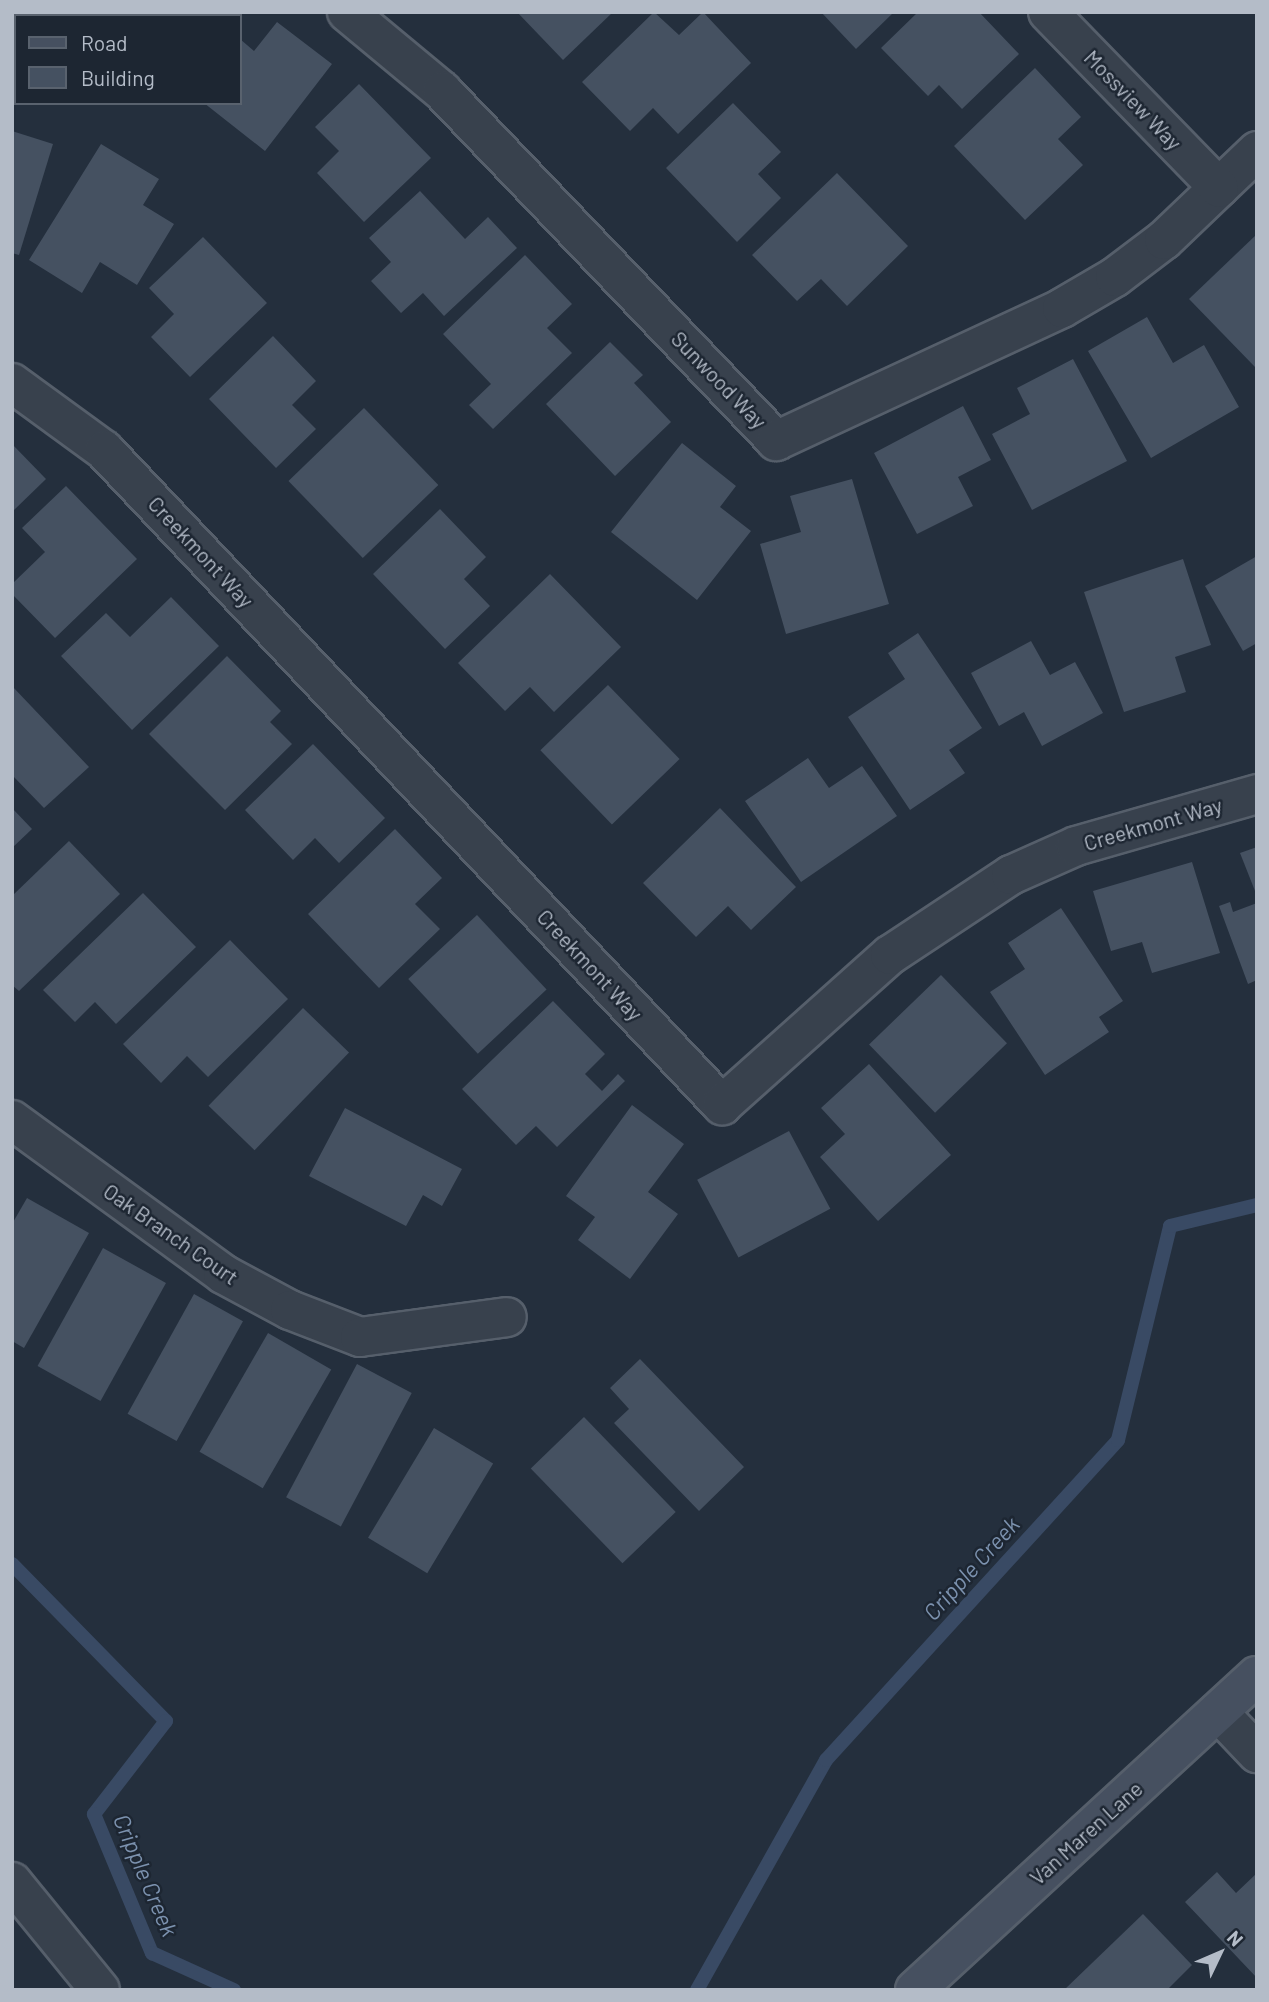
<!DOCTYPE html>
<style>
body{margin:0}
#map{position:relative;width:1269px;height:2002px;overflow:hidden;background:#242f3d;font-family:Barlow,sans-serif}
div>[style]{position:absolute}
.stream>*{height:14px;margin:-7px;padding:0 7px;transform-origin:7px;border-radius:7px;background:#394a64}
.building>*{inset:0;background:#455161;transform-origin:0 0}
.roads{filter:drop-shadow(2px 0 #565f6b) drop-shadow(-2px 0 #565f6b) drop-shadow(0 2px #565f6b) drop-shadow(0 -2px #565f6b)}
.street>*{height:38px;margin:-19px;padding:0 19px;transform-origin:19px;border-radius:19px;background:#38414d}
.secondary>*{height:38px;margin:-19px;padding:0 19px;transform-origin:19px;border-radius:19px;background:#465060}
span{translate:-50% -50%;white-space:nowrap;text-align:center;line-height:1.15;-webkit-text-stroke:5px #1d2632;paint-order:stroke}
.street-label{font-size:21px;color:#b4bcc8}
.water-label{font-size:23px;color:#7c92af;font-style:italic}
.frame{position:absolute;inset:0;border:14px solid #b4bcc8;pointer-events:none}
.legend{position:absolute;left:14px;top:14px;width:228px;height:91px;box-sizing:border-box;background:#1d2632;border:2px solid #59626e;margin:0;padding:9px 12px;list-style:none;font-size:21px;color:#b4bcc8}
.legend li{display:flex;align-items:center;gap:14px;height:35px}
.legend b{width:35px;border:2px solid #59626e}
.north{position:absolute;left:1185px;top:1918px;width:70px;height:70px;-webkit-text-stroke:5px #1d2632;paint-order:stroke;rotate:46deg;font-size:19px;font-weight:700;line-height:28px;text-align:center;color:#b4bcc8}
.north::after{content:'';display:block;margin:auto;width:24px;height:32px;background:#b4bcc8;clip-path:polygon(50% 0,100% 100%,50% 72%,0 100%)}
</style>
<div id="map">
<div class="stream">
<div style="left:12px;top:1564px;width:220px;rotate:45.6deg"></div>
<div style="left:166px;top:1721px;width:118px;rotate:127.7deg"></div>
<div style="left:94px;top:1814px;width:151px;rotate:67.4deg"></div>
<div style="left:152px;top:1953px;width:90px;rotate:24.3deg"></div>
<div style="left:697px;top:1990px;width:264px;rotate:-60.7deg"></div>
<div style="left:826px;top:1760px;width:433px;rotate:-47.6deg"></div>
<div style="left:1118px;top:1440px;width:220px;rotate:-76.3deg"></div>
<div style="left:1170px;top:1226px;width:89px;rotate:-13.6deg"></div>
</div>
<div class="building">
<div style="clip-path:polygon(12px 12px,69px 12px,16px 16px,16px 37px)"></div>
<div style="clip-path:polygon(113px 12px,212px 12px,210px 16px)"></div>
<div style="clip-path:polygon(517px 12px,613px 12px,563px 60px)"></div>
<div style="clip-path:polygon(654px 12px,679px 35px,703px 12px,751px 63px,678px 134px,653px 108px,630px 131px,582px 82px)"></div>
<div style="clip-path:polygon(821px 12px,894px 12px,856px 49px)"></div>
<div style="clip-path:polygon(918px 12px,979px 12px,1019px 54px,962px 109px,939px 85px,928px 96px,881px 48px)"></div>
<div style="clip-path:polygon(277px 22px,332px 64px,265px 151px,204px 103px,240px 103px,240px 39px,254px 51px)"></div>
<div style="clip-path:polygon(1035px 68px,1081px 117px,1058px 139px,1083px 165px,1025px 220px,954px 146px)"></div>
<div style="clip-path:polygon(359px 84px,431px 158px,364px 222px,317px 173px,339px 151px,315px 127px)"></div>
<div style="clip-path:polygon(733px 103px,781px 152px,758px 174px,781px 198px,737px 242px,666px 168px)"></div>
<div style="clip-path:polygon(12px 131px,53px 144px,19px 255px,12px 253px)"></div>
<div style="clip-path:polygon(101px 144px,159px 179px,143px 205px,174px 224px,137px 285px,100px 262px,82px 293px,29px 260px)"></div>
<div style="clip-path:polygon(837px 173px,908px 246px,847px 306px,821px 279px,797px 301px,752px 255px)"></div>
<div style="clip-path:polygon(420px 191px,465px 239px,488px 217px,517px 248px,444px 316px,423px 293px,401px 313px,371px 281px,391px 262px,369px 238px)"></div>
<div style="clip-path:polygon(1257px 234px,1257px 366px,1255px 367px,1189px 299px)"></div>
<div style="clip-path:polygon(203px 237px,267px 303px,190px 377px,151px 337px,174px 314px,149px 288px)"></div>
<div style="clip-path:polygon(525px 255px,572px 304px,547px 328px,572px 353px,493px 429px,469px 405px,491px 384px,443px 334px)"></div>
<div style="clip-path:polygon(1147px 317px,1173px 363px,1204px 345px,1239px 407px,1151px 458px,1088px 351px)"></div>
<div style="clip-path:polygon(273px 336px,316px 381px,292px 405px,316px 429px,276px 468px,209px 399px)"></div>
<div style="clip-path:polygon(610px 342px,643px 375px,634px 383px,671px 422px,615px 476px,546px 404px)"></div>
<div style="clip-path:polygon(1073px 359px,1127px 461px,1032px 510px,992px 434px,1030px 414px,1017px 388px)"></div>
<div style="clip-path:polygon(963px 406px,991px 460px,958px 477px,973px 506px,917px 534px,874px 453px)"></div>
<div style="left:364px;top:408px;width:107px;height:105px;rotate:46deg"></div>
<div style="clip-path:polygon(682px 443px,736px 486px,720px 507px,751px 531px,697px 600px,611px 532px)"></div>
<div style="clip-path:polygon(12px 444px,46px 479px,12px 512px)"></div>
<div style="clip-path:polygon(852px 479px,889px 604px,786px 634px,760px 544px,801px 532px,790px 496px)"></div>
<div style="clip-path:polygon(66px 486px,137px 559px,55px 638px,12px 594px,12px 584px,45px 552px,22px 528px)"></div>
<div style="clip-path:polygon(440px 509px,486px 557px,464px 579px,490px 606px,445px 649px,373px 574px)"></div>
<div style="clip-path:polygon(1257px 556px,1257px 643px,1243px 651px,1205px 586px)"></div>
<div style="clip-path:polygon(1183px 559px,1211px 645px,1175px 657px,1186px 692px,1124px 712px,1084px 592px)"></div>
<div style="clip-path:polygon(550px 574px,621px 647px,554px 712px,530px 687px,505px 711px,458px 663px)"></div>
<div style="clip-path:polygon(171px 597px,219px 646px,132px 730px,61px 656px,106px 613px,130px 637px)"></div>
<div style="clip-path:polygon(918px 633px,982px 728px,949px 750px,965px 773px,910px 810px,848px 717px,905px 679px,888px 653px)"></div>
<div style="clip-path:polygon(1031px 641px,1050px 675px,1075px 662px,1103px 713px,1042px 746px,1024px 712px,999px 726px,971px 673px)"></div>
<div style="clip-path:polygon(227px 656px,281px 711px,270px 722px,292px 744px,225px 810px,149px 734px)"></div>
<div style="left:608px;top:685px;width:103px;height:94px;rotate:46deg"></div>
<div style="clip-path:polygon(12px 686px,89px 767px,44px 808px,12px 775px)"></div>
<div style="clip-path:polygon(313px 744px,385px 818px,339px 863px,315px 838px,293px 860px,245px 810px)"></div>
<div style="clip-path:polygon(808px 758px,829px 788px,862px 766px,897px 816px,801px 882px,745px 801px)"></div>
<div style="clip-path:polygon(12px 808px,32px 829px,12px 848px)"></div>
<div style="clip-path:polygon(720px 808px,796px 887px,751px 930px,728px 906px,696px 937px,643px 883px)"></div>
<div style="clip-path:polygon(395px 829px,442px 878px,415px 904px,440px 929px,379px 988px,308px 914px)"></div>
<div style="clip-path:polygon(69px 841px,120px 894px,19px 991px,12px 985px,12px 896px)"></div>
<div style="clip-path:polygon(1257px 847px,1257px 896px,1240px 853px)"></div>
<div style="clip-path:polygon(1192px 862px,1220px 953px,1152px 973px,1142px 942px,1111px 951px,1093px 891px)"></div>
<div style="clip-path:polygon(143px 893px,196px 947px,116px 1024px,95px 1002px,75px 1022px,43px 990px)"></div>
<div style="clip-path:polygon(1230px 902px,1233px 912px,1257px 903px,1257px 980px,1248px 984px,1219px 906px)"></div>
<div style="clip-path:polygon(1061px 908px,1123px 1001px,1099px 1017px,1109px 1032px,1045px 1075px,990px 992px,1025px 969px,1008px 943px)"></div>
<div style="left:477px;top:915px;width:102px;height:94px;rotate:47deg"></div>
<div style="clip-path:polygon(230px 940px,288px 999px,208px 1077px,187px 1056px,161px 1083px,123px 1044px)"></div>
<div style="left:941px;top:975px;width:95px;height:100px;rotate:46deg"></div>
<div style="clip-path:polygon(553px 1001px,605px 1054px,585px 1074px,602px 1091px,618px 1074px,625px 1081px,557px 1147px,536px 1126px,516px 1145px,462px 1089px)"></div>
<div style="left:303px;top:1008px;width:64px;height:136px;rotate:44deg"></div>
<div style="clip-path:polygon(869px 1064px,951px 1155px,878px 1221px,820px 1157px,845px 1134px,821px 1108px)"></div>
<div style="clip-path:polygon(632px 1105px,684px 1144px,648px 1192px,678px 1214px,630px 1279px,578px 1240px,595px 1217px,566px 1196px)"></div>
<div style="clip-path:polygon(345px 1108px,462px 1169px,442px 1206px,423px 1195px,406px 1226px,309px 1176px)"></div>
<div style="left:789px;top:1131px;width:88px;height:104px;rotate:62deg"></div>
<div style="clip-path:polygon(27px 1198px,89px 1233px,24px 1348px,12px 1341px,12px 1224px)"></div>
<div style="left:103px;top:1248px;width:72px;height:135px;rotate:29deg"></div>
<div style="left:194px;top:1294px;width:56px;height:137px;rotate:29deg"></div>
<div style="left:268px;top:1333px;width:73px;height:137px;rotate:30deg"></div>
<div style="clip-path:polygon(640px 1359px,744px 1467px,699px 1511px,614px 1423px,629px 1409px,610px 1388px)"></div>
<div style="left:357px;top:1364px;width:62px;height:151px;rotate:28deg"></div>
<div style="left:584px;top:1417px;width:132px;height:74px;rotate:46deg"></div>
<div style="left:434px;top:1428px;width:69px;height:128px;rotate:31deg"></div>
<div style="clip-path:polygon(1217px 1872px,1236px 1893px,1257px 1873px,1257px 1978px,1185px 1902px)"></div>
<div style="clip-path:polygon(1143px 1914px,1192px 1965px,1167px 1990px,1064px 1990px)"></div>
</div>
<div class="roads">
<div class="street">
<div style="left:347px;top:12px;width:124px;rotate:39.7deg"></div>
<div style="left:442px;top:91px;width:484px;rotate:46.3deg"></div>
<div style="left:776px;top:441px;width:315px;rotate:-24.9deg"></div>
<div style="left:1062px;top:308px;width:61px;rotate:-30.3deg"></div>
<div style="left:1115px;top:277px;width:61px;rotate:-37.1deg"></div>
<div style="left:1164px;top:240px;width:129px;rotate:-43.7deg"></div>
<div style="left:1048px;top:12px;width:245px;rotate:45.8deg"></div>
<div style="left:12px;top:383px;width:114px;rotate:36.1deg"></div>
<div style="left:104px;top:450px;width:901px;rotate:46.66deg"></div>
<div style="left:722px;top:1105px;width:225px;rotate:-41.8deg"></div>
<div style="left:890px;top:955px;width:145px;rotate:-33.5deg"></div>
<div style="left:1011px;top:875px;width:71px;rotate:-24deg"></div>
<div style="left:1076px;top:846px;width:188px;rotate:-16deg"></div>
<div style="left:12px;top:1120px;width:261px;rotate:36.1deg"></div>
<div style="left:223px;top:1274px;width:76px;rotate:28.2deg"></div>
<div style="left:290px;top:1310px;width:75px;rotate:21.1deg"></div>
<div style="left:360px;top:1337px;width:148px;rotate:-7.7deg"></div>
<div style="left:1218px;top:1712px;width:57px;rotate:46.4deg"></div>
<div style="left:12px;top:1882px;width:139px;rotate:50.8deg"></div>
</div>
<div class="secondary">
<div style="left:915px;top:1990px;width:464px;rotate:-42.6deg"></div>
</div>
</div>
<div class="street-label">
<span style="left:1133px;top:100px;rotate:46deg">Mossview Way</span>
<span style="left:719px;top:380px;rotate:46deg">Sunwood Way</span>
<span style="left:201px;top:552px;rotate:47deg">Creekmont Way</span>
<span style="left:1153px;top:824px;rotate:-16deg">Creekmont Way</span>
<span style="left:590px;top:965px;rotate:47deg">Creekmont Way</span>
<span style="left:171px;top:1234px;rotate:35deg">Oak Branch Court</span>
<span style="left:1086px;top:1833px;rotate:-42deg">Van Maren Lane</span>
</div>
<div class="water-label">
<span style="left:971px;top:1568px;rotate:-48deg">Cripple Creek</span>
<span style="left:146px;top:1875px;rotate:67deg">Cripple Creek</span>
</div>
<div class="frame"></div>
<ul class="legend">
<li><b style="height:9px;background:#465060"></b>Road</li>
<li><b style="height:19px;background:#455161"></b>Building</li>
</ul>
<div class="north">N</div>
</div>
